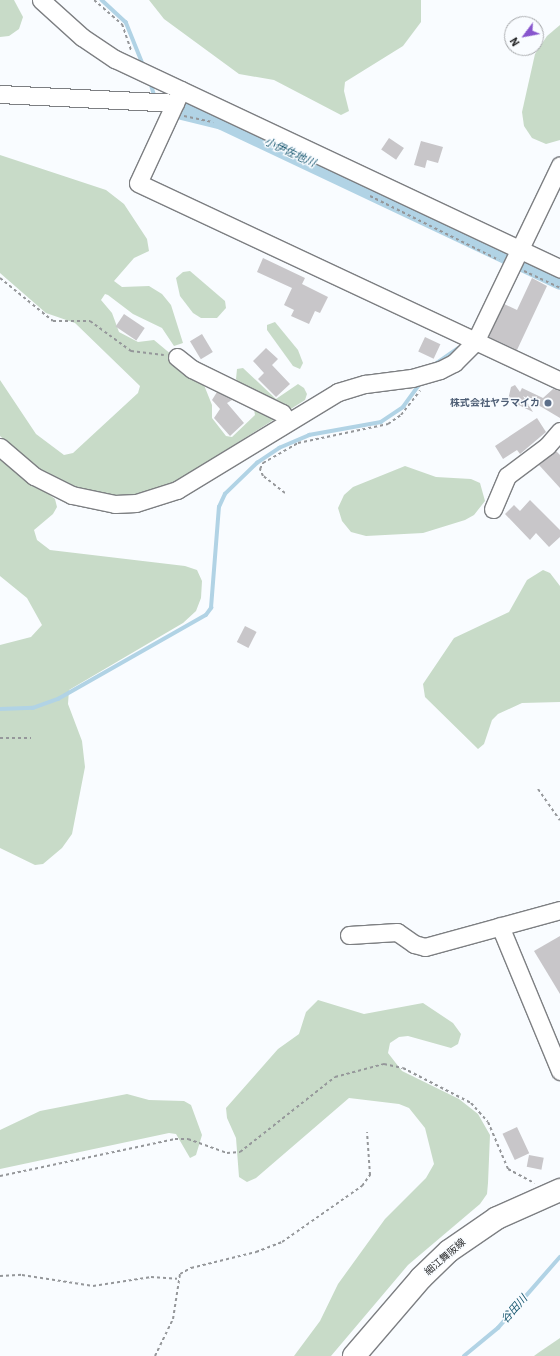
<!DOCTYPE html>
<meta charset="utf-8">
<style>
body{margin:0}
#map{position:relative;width:560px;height:1356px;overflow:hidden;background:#f9fcff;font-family:"IBM Plex Sans","Noto Sans JP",sans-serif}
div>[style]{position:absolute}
.green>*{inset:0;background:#c8dbc8}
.stream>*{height:3.5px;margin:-1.75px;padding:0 1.75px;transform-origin:1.75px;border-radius:1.75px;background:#b1d3e5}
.river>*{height:21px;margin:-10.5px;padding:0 10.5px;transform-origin:10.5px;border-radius:10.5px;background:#b1d3e5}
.building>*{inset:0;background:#c8c6c9;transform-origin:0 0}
.path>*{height:2px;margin-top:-1px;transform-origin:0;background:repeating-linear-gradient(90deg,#95979a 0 3px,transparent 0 6px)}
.roads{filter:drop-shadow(1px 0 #7d7f82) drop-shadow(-1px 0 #7d7f82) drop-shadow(0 1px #7d7f82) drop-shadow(0 -1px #7d7f82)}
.minor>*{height:17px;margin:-8.5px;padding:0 8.5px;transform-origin:8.5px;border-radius:8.5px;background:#fff}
.major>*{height:22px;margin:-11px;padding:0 11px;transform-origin:11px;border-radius:11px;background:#fff}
.dots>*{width:11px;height:11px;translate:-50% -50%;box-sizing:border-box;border:2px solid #f9fcff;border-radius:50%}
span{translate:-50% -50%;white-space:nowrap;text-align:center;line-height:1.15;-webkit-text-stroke:3px #f9fcff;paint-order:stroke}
.service-label{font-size:10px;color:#4e5e75;font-weight:700}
.right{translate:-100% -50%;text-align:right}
.street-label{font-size:10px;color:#2a2b2c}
.water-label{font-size:11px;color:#195871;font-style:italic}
.north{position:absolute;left:504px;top:16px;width:40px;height:40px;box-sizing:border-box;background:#f9fcff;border:1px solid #a6a8ab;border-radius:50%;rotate:238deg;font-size:11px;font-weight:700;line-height:16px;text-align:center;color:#2a2b2c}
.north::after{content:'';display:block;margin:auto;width:14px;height:18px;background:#8755cd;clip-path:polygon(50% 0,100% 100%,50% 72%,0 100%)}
</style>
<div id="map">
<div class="green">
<div style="clip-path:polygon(0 0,14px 0,23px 17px,19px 29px,9px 36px,0 37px)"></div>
<div style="clip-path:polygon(149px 0,421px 0,421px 22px,403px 46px,345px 82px,344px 91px,349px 111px,341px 115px,274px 80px,239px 74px,164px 19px)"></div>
<div style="clip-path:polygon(560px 25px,560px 140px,546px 144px,532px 138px,524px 126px,522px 112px,535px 54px,547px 36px)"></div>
<div style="clip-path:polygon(0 155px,106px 190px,124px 204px,147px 239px,149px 251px,134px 258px,114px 281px,122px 287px,149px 286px,162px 294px,171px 305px,183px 343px,174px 346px,162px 328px,133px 314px,108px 295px,105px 294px,101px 300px,112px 313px,119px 332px,138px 342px,154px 340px,202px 380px,212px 405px,212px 418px,226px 436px,232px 437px,255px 415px,253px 404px,236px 379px,237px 369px,243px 368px,276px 399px,298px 384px,304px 388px,307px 394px,305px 400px,174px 483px,135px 496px,115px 497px,75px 489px,38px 470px,0 436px,0 380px,36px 434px,64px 455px,73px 453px,138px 393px,140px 386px,75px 323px,46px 313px,0 273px)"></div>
<div style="clip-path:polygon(190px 271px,225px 301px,226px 308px,217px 318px,201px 318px,193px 313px,180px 296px,176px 278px,183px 272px)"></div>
<div style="clip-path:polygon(275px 322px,298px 350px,303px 363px,300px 369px,293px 366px,267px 330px,267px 325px)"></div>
<div style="clip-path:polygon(0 457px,55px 499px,57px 507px,53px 514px,34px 530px,37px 540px,50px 550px,185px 566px,197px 570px,202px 581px,201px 598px,196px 611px,183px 623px,69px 690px,68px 704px,82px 741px,85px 767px,72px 834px,62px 848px,43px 864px,35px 865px,0 848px,0 645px,31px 637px,42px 625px,27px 598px,0 576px)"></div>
<div style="clip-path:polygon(405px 466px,436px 477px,471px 479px,480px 483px,485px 501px,474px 515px,465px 520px,423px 533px,366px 536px,351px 532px,342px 521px,338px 508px,344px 495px,353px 487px)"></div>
<div style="clip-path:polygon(543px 570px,550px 573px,560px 586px,560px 702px,522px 703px,498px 714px,492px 720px,484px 744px,478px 749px,425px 697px,423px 684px,454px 638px,509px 612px,527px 580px)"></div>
<div style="clip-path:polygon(318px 1000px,364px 1014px,423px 1003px,453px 1023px,461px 1034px,458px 1044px,451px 1048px,408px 1036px,399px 1037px,390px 1043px,388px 1053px,402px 1071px,459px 1099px,478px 1114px,490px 1135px,488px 1183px,487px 1194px,480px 1204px,408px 1265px,331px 1356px,294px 1356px,320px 1321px,338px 1284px,385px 1219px,426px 1178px,434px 1164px,425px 1128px,409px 1108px,399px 1104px,349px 1098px,256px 1178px,247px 1182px,239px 1177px,236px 1138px,227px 1118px,226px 1108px,278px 1049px,299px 1034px,306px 1012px)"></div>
<div style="clip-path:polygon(127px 1094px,149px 1100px,184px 1101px,191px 1105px,202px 1135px,196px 1155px,190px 1158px,176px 1134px,169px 1133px,0 1169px,0 1130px,40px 1111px)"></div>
<div style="clip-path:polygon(560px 1338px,560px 1356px,534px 1356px,538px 1353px)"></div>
</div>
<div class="stream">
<div style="left:102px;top:0;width:33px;rotate:43deg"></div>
<div style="left:126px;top:22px;width:45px;rotate:68deg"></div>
<div style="left:152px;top:87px;width:10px;rotate:73deg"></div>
<div style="left:434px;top:365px;width:29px;rotate:-35deg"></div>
<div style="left:0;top:709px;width:33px;rotate:-2deg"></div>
<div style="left:33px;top:708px;width:27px;rotate:-20deg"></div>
<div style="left:58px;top:699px;width:170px;rotate:-29.6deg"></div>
<div style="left:206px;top:615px;width:9px;rotate:-54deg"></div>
<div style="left:211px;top:608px;width:101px;rotate:-85.5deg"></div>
<div style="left:219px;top:507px;width:14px;rotate:-65deg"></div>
<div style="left:225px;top:494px;width:45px;rotate:-44.1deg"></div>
<div style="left:257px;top:463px;width:27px;rotate:-34deg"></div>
<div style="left:279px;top:448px;width:33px;rotate:-23deg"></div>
<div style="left:309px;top:435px;width:73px;rotate:-10.2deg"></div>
<div style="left:381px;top:422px;width:27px;rotate:-34deg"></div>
<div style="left:403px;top:407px;width:26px;rotate:-54deg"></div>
<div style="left:464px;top:1356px;width:44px;rotate:-39.5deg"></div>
<div style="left:498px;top:1328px;width:94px;rotate:-48.9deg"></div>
</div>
<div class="river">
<div style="left:182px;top:109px;width:41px;rotate:14deg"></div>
<div style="left:222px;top:119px;width:374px;rotate:25.3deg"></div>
</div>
<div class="building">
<div style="left:389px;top:138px;width:18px;height:14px;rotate:34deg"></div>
<div style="clip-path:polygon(421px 141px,443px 147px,438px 163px,427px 160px,425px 168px,414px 165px)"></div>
<div style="clip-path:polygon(263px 258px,305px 278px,302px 284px,328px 297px,320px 313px,315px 311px,309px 324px,291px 316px,294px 310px,284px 305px,292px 288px,257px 272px)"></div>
<div style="clip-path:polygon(532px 278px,547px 286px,517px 350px,489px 337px,504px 304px,517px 310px)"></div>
<div style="left:124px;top:314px;width:25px;height:15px;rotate:34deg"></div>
<div style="left:202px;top:334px;width:21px;height:14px;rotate:59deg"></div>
<div style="left:425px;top:337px;width:17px;height:16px;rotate:25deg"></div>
<div style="clip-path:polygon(266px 348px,278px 359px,272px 365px,290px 384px,276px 397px,258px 379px,264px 373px,253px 361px)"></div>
<div style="clip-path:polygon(515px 385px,520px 392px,522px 388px,543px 398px,553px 389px,560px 391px,560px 418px,523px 396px,533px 412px,508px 400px,511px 387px)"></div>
<div style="clip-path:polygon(217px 392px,232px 400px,227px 403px,244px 423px,230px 436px,214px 418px,220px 409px,212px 400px)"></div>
<div style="clip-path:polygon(537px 418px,546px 432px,520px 454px,517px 450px,503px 459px,495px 446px)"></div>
<div style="clip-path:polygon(556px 451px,560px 455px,560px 488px,539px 465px)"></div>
<div style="clip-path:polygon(530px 500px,560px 530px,560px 537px,549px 547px,536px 533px,530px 540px,505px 514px,514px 505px,520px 511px)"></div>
<div style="left:245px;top:626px;width:13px;height:18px;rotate:27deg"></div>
<div style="clip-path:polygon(560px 936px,560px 994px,534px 951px)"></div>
<div style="left:517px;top:1127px;width:29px;height:16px;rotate:65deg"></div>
<div style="left:529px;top:1155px;width:15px;height:12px;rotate:11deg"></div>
</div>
<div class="path">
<div style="left:94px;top:0;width:37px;rotate:41deg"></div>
<div style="left:122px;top:24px;width:28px;rotate:71deg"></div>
<div style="left:184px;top:116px;width:30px;rotate:12deg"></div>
<div style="left:370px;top:196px;width:144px;rotate:26.4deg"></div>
<div style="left:524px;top:271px;width:40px;rotate:25deg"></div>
<div style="left:0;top:278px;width:68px;rotate:39.1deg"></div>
<div style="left:53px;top:321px;width:37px"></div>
<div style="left:90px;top:321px;width:51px;rotate:36.2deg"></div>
<div style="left:131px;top:351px;width:33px;rotate:7deg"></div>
<div style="left:285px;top:493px;width:28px;rotate:-142deg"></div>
<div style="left:263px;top:476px;width:8px;rotate:-113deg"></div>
<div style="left:260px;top:469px;width:7px;rotate:-63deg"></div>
<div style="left:263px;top:463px;width:40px;rotate:-29.7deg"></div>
<div style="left:298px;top:443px;width:92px;rotate:-11.9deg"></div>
<div style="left:388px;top:424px;width:16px;rotate:-35deg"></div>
<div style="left:401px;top:415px;width:31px;rotate:-52deg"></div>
<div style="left:0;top:738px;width:31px"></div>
<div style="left:538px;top:789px;width:38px;rotate:55deg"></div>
<div style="left:0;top:1176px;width:179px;rotate:-11.9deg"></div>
<div style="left:175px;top:1139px;width:13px"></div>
<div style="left:188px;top:1139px;width:41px;rotate:19.7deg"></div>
<div style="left:227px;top:1153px;width:13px;rotate:-4deg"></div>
<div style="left:240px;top:1152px;width:121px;rotate:-38.3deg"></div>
<div style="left:335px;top:1077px;width:51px;rotate:-14.9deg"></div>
<div style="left:384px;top:1064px;width:19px;rotate:12deg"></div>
<div style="left:403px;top:1068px;width:76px;rotate:27.2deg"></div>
<div style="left:471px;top:1103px;width:25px;rotate:48deg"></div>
<div style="left:488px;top:1122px;width:51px;rotate:66.9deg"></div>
<div style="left:508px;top:1169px;width:30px;rotate:28deg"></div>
<div style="left:0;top:1276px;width:22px;rotate:-3deg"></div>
<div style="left:22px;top:1275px;width:72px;rotate:8.8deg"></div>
<div style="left:93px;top:1286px;width:59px;rotate:-8.8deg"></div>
<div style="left:151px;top:1277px;width:26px;rotate:4deg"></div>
<div style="left:155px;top:1356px;width:41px;rotate:-64.1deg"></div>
<div style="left:173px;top:1319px;width:46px;rotate:-81.2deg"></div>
<div style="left:180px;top:1274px;width:13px;rotate:-29deg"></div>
<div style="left:191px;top:1268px;width:67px;rotate:-13.8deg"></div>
<div style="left:256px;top:1252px;width:28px;rotate:-21deg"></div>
<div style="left:282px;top:1242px;width:98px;rotate:-35deg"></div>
<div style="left:362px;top:1186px;width:14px;rotate:-54deg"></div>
<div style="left:370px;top:1175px;width:43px;rotate:-94deg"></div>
</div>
<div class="roads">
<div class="minor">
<div style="left:41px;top:0;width:55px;rotate:42.1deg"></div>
<div style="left:82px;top:37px;width:40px;rotate:34deg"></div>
<div style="left:115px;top:59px;width:492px;rotate:25.2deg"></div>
<div style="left:181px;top:90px;width:102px;rotate:114.8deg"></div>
<div style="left:138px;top:183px;width:466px;rotate:25.1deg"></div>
<div style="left:0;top:94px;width:175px;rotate:2.9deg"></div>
<div style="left:177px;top:357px;width:19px;rotate:39deg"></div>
<div style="left:192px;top:369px;width:100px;rotate:26.1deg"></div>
<div style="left:282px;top:413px;width:9px;rotate:58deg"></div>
<div style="left:0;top:447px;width:45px;rotate:40.5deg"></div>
<div style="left:34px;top:476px;width:42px;rotate:26.6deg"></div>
<div style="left:72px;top:495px;width:44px;rotate:11.8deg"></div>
<div style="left:115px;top:504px;width:21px;rotate:-3deg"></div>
<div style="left:136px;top:503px;width:43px;rotate:-17.6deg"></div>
<div style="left:177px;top:490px;width:188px;rotate:-31.3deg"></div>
<div style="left:338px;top:392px;width:28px;rotate:-17deg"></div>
<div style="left:365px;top:384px;width:47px;rotate:-7.3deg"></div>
<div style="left:412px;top:378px;width:29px;rotate:-16deg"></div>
<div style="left:440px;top:370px;width:16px;rotate:-27deg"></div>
<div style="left:454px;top:363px;width:30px;rotate:-45deg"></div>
<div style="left:475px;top:342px;width:196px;rotate:-64.3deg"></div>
<div style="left:493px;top:509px;width:36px;rotate:-67deg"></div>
<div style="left:507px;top:476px;width:50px;rotate:-36.9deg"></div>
<div style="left:547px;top:446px;width:20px;rotate:-49deg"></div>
<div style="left:500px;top:926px;width:157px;rotate:67.5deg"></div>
<div style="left:349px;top:935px;width:48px;rotate:-3.6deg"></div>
<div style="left:397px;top:932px;width:21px;rotate:35deg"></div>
<div style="left:414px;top:944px;width:11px;rotate:15deg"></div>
<div style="left:425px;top:947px;width:140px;rotate:-15.3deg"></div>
</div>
<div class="major">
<div style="left:354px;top:1356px;width:103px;rotate:-49.3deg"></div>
<div style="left:421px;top:1278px;width:39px;rotate:-44deg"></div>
<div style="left:449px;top:1251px;width:58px;rotate:-34.5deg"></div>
<div style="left:497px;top:1218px;width:69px;rotate:-24deg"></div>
</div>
</div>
<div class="dots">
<div style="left:548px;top:403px;background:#5c6f8a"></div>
</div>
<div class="service-label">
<span class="right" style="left:540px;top:403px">株式会社ヤラマイカ</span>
</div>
<div class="street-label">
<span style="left:445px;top:1257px;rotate:-41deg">細江舞阪線</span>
</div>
<div class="water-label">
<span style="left:290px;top:152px;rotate:25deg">小伊佐地川</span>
<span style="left:514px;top:1309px;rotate:-49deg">谷田川</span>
</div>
<div class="north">N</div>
</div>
